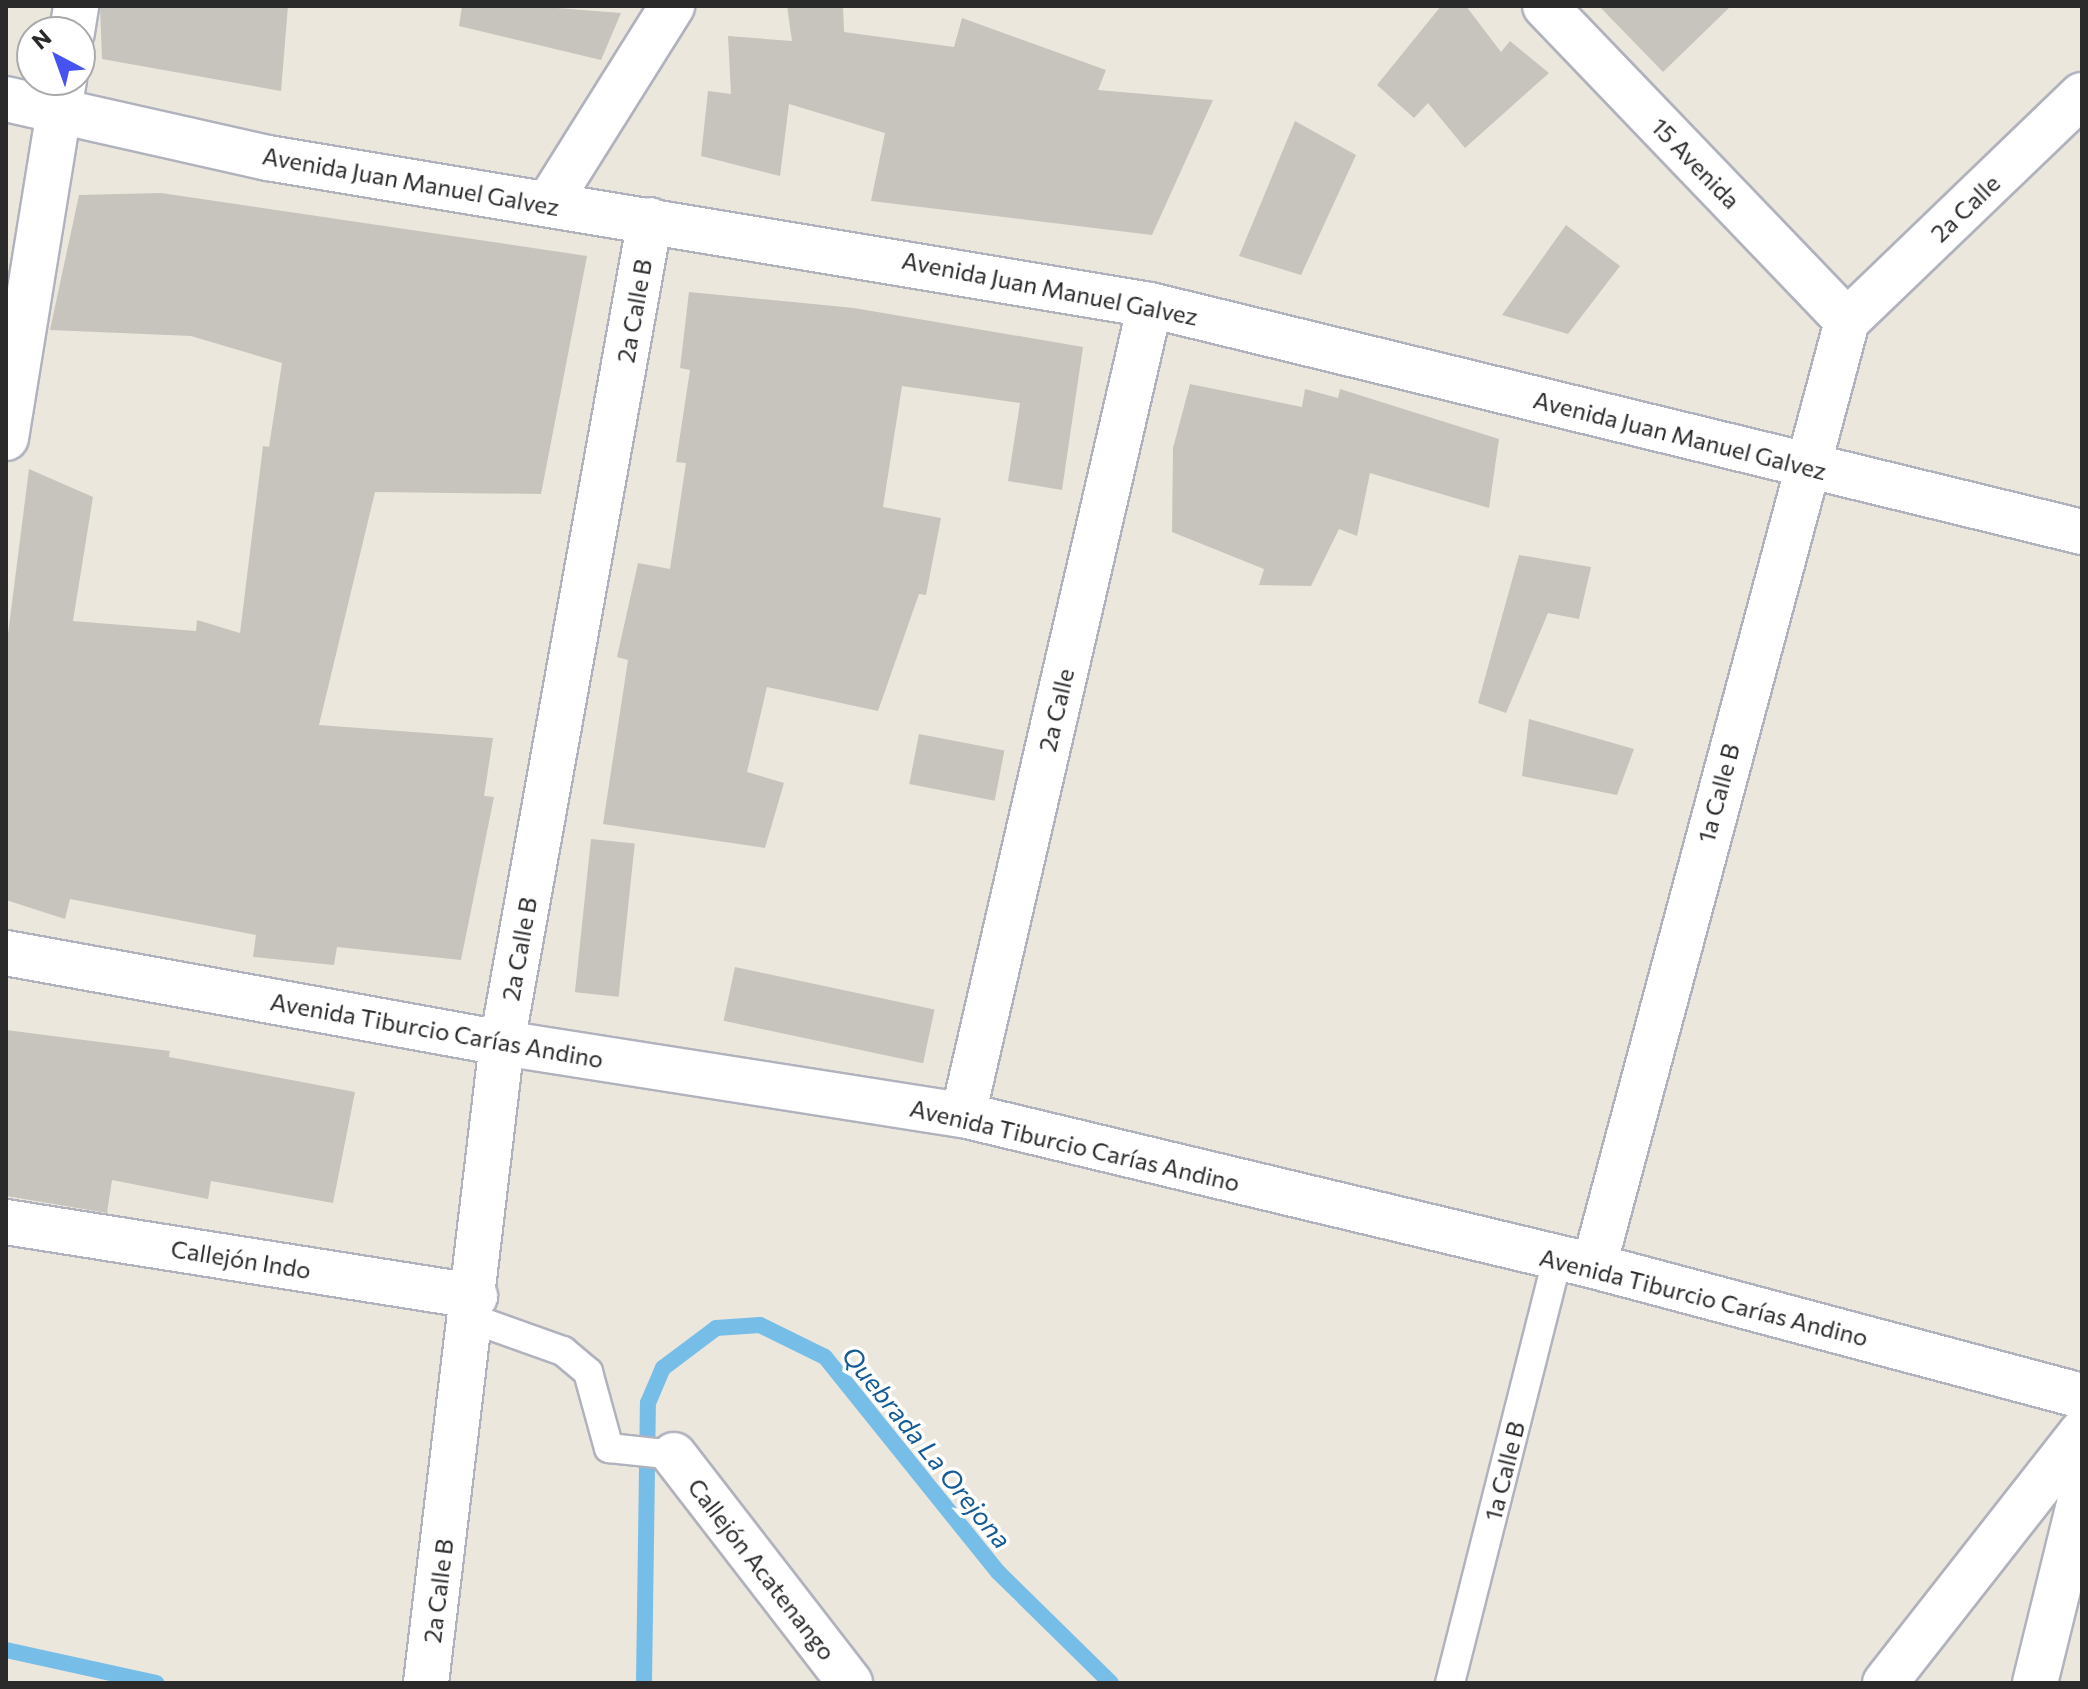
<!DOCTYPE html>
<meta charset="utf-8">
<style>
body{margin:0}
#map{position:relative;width:2088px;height:1689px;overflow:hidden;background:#ece7dd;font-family:Commissioner,sans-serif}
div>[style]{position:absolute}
.stream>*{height:16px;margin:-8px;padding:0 8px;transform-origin:8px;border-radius:8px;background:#76bde8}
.building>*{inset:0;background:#c7c4bd;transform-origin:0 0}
.roads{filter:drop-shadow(2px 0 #b0b2bd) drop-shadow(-2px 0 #b0b2bd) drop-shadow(0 2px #b0b2bd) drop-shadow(0 -2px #b0b2bd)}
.service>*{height:28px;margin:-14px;padding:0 14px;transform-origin:14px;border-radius:14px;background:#fff}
.minor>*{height:44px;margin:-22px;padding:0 22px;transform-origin:22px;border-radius:22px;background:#fff}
.tertiary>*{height:44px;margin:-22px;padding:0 22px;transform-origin:22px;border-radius:22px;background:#fff}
.secondary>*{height:44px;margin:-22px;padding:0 22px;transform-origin:22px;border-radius:22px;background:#fff}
span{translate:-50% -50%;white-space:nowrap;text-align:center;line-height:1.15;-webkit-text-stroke:7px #fff;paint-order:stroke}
.street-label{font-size:24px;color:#2a2a2a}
.water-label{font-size:26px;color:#155a94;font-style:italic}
.frame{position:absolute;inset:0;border:8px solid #2a2a2a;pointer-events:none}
.north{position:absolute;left:16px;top:16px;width:80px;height:80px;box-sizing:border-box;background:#fff;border:2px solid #aaa;border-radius:50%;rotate:319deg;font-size:22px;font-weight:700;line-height:32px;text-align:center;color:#2a2a2a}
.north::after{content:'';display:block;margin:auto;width:28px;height:36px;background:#4653f0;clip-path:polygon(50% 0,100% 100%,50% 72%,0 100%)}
</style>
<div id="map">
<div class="stream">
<div style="left:6px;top:1650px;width:154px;rotate:12.4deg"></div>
<div style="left:644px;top:1683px;width:280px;rotate:-89.2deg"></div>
<div style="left:648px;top:1403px;width:38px;rotate:-67deg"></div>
<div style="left:663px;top:1368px;width:66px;rotate:-37deg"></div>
<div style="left:716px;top:1328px;width:44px;rotate:-3.9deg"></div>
<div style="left:760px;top:1325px;width:72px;rotate:26.2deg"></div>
<div style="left:825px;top:1357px;width:276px;rotate:51.2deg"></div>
<div style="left:998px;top:1572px;width:158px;rotate:44.5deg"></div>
</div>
<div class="building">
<div style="clip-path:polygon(100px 6px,288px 6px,281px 91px,102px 59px)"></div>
<div style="clip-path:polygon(462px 6px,531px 6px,621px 13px,601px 60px,459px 26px)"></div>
<div style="clip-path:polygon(787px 6px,843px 6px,844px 32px,954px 47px,962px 18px,1106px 70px,1098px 90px,1213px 100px,1152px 235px,871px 201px,885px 133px,789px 104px,780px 176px,701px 156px,708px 91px,731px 94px,728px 36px,792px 41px)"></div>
<div style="clip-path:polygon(1441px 6px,1466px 6px,1501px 52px,1510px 41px,1549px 73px,1465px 148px,1428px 103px,1414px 118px,1377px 85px)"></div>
<div style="clip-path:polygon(1599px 6px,1731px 6px,1663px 72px)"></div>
<div style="clip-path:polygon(1295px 121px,1356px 155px,1301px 275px,1239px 256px)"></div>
<div style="clip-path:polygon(161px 193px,587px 256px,541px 494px,375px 492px,319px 725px,493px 738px,484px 796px,494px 797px,461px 960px,337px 947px,334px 965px,253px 957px,256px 935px,70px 899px,65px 919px,6px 900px,6px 650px,29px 469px,93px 497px,73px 621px,196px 631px,197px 620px,240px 633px,263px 446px,269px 447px,282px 363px,191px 336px,50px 330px,79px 195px)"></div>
<div style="clip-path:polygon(1566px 225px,1620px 266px,1568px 334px,1502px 315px)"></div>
<div style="clip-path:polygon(689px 292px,854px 308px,1083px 347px,1062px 490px,1008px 481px,1020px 403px,902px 386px,883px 507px,941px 518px,926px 595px,919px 594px,878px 711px,767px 687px,747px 772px,784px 783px,765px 848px,603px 824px,628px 660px,617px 657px,638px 563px,670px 569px,686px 463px,676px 462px,690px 370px,680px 368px)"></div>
<div style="clip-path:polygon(1190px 384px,1302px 407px,1305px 389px,1338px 398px,1340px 389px,1499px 439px,1489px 508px,1370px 473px,1357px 536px,1339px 529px,1311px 586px,1259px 585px,1264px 569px,1172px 532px,1173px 448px)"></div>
<div style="clip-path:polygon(1519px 555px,1591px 567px,1579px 619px,1548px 613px,1506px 713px,1478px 703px)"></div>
<div style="clip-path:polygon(1529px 719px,1634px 749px,1617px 795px,1522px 776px)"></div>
<div style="left:919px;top:734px;width:87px;height:51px;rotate:11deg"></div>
<div style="left:591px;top:839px;width:44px;height:154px;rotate:6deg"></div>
<div style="left:735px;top:967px;width:204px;height:55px;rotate:12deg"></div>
<div style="clip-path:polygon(6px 1030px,170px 1051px,169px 1057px,355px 1092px,333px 1203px,211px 1181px,208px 1199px,112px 1180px,107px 1213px,6px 1196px)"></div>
</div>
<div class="roads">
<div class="service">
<div style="left:473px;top:1319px;width:96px;rotate:19.6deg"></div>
<div style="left:563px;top:1351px;width:33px;rotate:40deg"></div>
<div style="left:588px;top:1372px;width:79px;rotate:74.6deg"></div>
<div style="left:609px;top:1448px;width:65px;rotate:6.1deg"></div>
<div style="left:1450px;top:1683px;width:437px;rotate:-75.8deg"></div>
</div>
<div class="minor">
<div style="left:1545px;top:6px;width:436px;rotate:46.2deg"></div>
<div style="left:548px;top:204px;width:234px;rotate:-57.9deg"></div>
<div style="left:6px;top:953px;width:504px;rotate:10.28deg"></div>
<div style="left:502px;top:1043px;width:467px;rotate:8.9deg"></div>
<div style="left:963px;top:1115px;width:649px;rotate:13.46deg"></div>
<div style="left:1594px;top:1266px;width:505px;rotate:14.92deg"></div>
<div style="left:963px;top:1115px;width:831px;rotate:-77deg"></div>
<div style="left:6px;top:1222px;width:475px;rotate:9deg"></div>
<div style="left:1594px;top:1266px;width:978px;rotate:-75.01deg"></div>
<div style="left:1847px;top:321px;width:326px;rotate:-43.9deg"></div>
<div style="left:674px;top:1455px;width:288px;rotate:52.3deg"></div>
<div style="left:426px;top:1683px;width:644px;rotate:-83.23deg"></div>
<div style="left:502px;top:1043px;width:836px;rotate:-79.81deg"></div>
<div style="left:2035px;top:1683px;width:197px;rotate:-76.2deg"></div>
</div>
<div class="tertiary">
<div style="left:72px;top:32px;width:26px;rotate:-81deg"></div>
<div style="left:6px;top:99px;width:269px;rotate:12.7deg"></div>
<div style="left:268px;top:158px;width:894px;rotate:9.46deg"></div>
<div style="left:1150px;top:305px;width:959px;rotate:13.69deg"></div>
<div style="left:6px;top:438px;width:363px;rotate:-80.8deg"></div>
</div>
<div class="secondary">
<div style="left:1885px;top:1683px;width:319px;rotate:-51.9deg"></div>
</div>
</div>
<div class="street-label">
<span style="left:1696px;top:163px;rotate:46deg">15 Avenida</span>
<span style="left:411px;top:181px;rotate:10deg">Avenida Juan Manuel Galvez</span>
<span style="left:1965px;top:208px;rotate:-44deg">2a Calle</span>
<span style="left:1050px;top:288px;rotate:11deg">Avenida Juan Manuel Galvez</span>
<span style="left:634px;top:311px;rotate:-80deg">2a Calle B</span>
<span style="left:1680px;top:435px;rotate:14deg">Avenida Juan Manuel Galvez</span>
<span style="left:1056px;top:710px;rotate:-77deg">2a Calle</span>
<span style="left:1718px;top:793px;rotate:-75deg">1a Calle B</span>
<span style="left:519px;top:949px;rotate:-80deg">2a Calle B</span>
<span style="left:437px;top:1030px;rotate:10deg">Avenida Tiburcio Carías Andino</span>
<span style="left:1075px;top:1145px;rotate:13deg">Avenida Tiburcio Carías Andino</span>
<span style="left:241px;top:1259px;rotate:9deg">Callejón Indo</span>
<span style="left:1704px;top:1297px;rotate:14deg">Avenida Tiburcio Carías Andino</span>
<span style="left:1504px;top:1471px;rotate:-76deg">1a Calle B</span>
<span style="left:762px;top:1569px;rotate:52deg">Callejón Acatenango</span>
<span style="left:438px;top:1591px;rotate:-83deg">2a Calle B</span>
</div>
<div class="water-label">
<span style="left:927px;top:1447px;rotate:51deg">Quebrada La Orejona</span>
</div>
<div class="frame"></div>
<div class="north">N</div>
</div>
